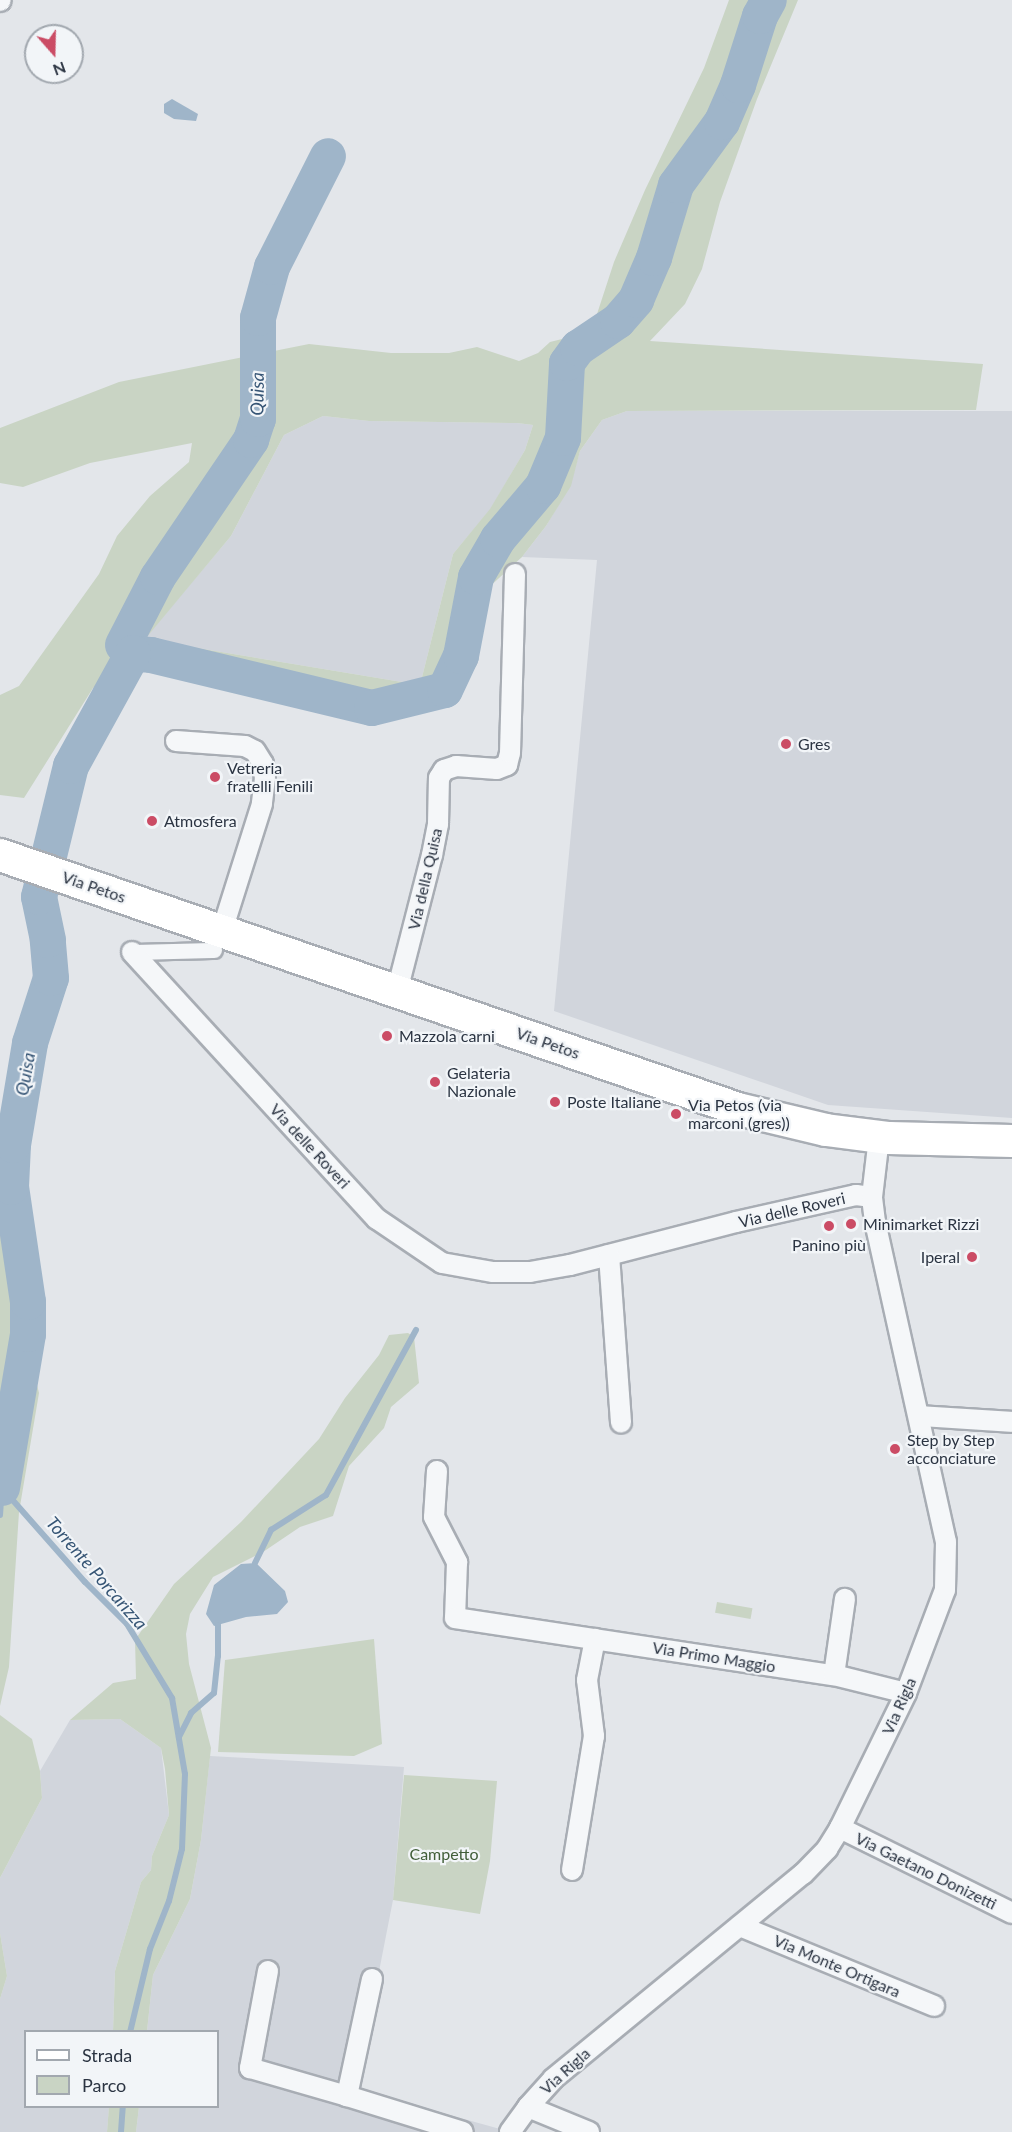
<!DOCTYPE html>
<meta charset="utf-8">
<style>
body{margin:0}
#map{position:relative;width:1012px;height:2132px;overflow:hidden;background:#e3e6ea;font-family:Lato,sans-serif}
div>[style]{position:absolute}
.built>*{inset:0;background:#d1d5dc}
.green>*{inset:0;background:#c9d4c4;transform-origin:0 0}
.water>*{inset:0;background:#9fb5c9}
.stream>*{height:6px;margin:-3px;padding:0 3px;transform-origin:3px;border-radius:3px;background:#9fb5c9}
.river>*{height:36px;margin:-18px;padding:0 18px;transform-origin:18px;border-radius:18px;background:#9fb5c9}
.roads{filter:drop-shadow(2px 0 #a8adb4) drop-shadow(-2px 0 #a8adb4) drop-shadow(0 2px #a8adb4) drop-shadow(0 -2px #a8adb4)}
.pedestrian>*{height:15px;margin:-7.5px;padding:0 7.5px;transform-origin:7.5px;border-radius:7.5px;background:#f5f7f9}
.minor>*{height:20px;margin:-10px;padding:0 10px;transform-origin:10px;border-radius:10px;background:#f5f7f9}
.primary>*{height:32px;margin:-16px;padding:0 16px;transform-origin:16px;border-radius:16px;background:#fff}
.dots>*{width:16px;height:16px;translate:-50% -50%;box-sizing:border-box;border:3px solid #f2f5f8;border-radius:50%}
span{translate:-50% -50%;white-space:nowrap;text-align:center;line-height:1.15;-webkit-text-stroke:4.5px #f2f5f8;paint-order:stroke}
.poi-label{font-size:16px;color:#2b3442}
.left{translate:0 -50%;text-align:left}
.right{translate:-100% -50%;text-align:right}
.street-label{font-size:16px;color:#2b3442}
.park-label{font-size:16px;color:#415e39}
.water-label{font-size:18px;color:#365575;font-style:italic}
.legend{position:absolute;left:24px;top:2030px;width:195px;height:78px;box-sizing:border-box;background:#f2f5f8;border:2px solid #a2a8af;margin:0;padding:8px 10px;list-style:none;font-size:18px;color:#2b3442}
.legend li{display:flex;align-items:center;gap:12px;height:30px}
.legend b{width:30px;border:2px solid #a2a8af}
.north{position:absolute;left:24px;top:24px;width:60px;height:60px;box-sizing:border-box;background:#f2f5f8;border:2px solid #a2a8af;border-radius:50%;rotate:160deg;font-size:16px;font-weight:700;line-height:24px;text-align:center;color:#2b3442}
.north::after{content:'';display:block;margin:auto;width:21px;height:27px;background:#cb4c65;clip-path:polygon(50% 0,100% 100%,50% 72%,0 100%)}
</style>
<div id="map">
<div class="built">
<div style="clip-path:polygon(627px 411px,1012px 411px,1012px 1118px,828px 1105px,554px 1011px,597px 560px,522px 557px,546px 526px,570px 486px,580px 451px,602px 420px)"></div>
<div style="clip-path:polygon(323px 416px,369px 421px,517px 423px,533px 425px,525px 450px,490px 510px,453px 554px,420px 685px,185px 646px,140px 644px,231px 536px,284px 435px)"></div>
<div style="clip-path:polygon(120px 1719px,161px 1748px,169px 1815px,152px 1856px,151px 1870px,141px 1882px,115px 1971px,113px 2031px,26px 2032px,26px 2106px,109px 2107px,107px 2132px,0 2132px,0 1999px,7px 1976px,0 1933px,0 1878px,42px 1798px,40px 1771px,70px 1720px)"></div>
<div style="clip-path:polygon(210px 1756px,404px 1767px,393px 1900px,356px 2089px,511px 2132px,136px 2132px,139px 2107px,218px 2106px,218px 2032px,147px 2031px,153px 1975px,190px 1899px,201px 1840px)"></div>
</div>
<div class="green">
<div style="clip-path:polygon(evenodd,729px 0,798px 0,757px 99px,720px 202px,702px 269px,685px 304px,650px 341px,983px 364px,976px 410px,627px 411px,602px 420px,580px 451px,571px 486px,546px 526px,522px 557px,475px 600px,455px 683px,432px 711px,353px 708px,150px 658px,137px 661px,93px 688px,24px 798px,0 795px,0 695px,19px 686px,99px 574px,117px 536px,150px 496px,189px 462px,192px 443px,90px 463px,23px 487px,0 483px,0 428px,119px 382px,309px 344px,391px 353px,449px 353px,477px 347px,519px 361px,538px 353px,550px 342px,574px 336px,597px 314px,614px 262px,645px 190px,704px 68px,729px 0,323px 416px,369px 421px,517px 423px,533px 425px,525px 450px,490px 509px,453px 554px,420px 685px,185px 646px,141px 644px,231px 536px,284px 435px,323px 416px)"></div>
<div style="clip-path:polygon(0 1171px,12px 1197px,10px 1274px,39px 1393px,19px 1512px,9px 1667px,0 1706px)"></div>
<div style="clip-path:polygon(408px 1333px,414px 1337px,419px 1383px,391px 1407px,384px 1428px,349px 1466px,333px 1516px,300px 1527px,263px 1552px,213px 1577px,190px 1614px,186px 1634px,189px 1664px,211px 1748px,201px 1840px,190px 1899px,153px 1975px,147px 2031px,113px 2031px,115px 1971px,141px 1882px,151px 1870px,152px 1856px,169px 1815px,165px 1769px,161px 1748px,120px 1719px,70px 1720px,113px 1683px,136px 1679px,135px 1640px,174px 1584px,241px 1522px,319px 1439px,345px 1398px,379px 1355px,389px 1335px)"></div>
<div style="left:717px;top:1602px;width:36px;height:11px;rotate:10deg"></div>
<div style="clip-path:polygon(374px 1639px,382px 1744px,354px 1756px,218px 1752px,225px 1660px)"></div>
<div style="clip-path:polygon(0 1715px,32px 1739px,40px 1771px,42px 1798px,0 1878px)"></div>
<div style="clip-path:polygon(404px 1775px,497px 1781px,490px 1861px,480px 1914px,393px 1900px)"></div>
<div style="clip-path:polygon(0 1933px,7px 1976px,0 1999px)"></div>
<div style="clip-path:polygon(109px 2106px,139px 2107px,136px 2132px,107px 2132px)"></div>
</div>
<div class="water">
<div style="clip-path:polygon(172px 99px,198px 114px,196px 121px,174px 119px,164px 113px,164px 104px)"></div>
<div style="clip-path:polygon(256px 1563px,285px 1591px,288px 1602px,277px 1614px,246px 1617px,214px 1626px,206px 1614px,214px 1585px,241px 1564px)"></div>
</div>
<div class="stream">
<div style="left:2px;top:1488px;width:125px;rotate:48.6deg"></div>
<div style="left:85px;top:1582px;width:59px;rotate:45deg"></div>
<div style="left:127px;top:1624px;width:87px;rotate:58.7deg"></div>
<div style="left:172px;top:1698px;width:77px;rotate:80.3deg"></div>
<div style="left:185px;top:1774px;width:75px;rotate:92.3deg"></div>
<div style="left:182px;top:1849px;width:54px;rotate:104deg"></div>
<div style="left:169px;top:1901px;width:52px;rotate:111.6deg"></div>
<div style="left:150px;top:1949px;width:85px;rotate:103.5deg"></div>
<div style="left:0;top:1515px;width:27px;rotate:-86deg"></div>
<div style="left:255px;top:1563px;width:37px;rotate:-64deg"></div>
<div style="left:271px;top:1530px;width:65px;rotate:-32.5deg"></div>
<div style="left:326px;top:1495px;width:188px;rotate:-61.4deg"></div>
<div style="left:179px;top:1737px;width:27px;rotate:-63deg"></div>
<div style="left:191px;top:1713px;width:30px;rotate:-41deg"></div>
<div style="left:214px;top:1693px;width:37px;rotate:-84deg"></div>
<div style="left:218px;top:1656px;width:31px;rotate:-90deg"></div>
<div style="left:121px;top:2132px;width:26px;rotate:-86deg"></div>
</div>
<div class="river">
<div style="left:123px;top:645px;width:76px;rotate:-62.8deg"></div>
<div style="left:158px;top:577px;width:166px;rotate:-55.8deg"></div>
<div style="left:251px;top:440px;width:22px;rotate:-72deg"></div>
<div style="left:258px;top:419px;width:101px;rotate:-90deg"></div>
<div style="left:258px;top:318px;width:53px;rotate:-74.6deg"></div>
<div style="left:272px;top:267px;width:124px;rotate:-63.2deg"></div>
<div style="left:134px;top:654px;width:17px;rotate:3deg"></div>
<div style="left:151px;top:655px;width:227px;rotate:13.5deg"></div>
<div style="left:372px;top:708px;width:75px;rotate:-13.9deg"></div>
<div style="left:445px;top:690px;width:38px;rotate:-65deg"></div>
<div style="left:461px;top:656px;width:80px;rotate:-79.2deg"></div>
<div style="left:476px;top:577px;width:44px;rotate:-59.9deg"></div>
<div style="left:498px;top:539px;width:70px;rotate:-49.7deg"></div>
<div style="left:543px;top:486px;width:52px;rotate:-67.4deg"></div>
<div style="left:563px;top:438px;width:75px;rotate:-86.9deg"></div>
<div style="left:567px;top:363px;width:19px;rotate:-54deg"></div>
<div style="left:578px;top:348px;width:48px;rotate:-34deg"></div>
<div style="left:618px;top:321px;width:28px;rotate:-49deg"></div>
<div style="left:636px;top:300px;width:46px;rotate:-66.8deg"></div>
<div style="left:654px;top:258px;width:76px;rotate:-73.2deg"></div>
<div style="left:676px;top:185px;width:78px;rotate:-53.9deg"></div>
<div style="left:722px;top:122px;width:40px;rotate:-66.6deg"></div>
<div style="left:738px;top:85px;width:72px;rotate:-72.3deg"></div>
<div style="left:760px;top:16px;width:18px;rotate:-61deg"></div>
<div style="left:2px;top:1488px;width:156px;rotate:-80.4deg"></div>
<div style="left:28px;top:1334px;width:32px;rotate:-90deg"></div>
<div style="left:28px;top:1302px;width:116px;rotate:-98.4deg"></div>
<div style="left:11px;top:1187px;width:42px;rotate:-87.3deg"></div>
<div style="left:13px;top:1145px;width:103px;rotate:-80.5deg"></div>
<div style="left:30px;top:1043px;width:68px;rotate:-72.1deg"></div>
<div style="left:51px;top:978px;width:38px;rotate:-95deg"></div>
<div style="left:48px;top:940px;width:44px;rotate:-101.8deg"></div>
<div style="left:39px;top:897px;width:135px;rotate:-76.3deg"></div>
<div style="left:71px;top:766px;width:129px;rotate:-61.2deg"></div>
</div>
<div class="roads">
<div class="pedestrian">
<div style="left:132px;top:952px;width:82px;rotate:-1.4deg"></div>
</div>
<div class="minor">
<div style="left:0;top:1px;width:1px;rotate:-45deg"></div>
<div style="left:176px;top:741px;width:69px;rotate:4.1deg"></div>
<div style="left:245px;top:746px;width:11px;rotate:27deg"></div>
<div style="left:255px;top:751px;width:15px;rotate:58deg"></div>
<div style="left:263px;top:764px;width:14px;rotate:82deg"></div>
<div style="left:265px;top:778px;width:26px;rotate:97deg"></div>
<div style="left:262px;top:804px;width:133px;rotate:107.5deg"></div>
<div style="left:132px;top:952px;width:362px;rotate:47.5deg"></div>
<div style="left:377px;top:1219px;width:78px;rotate:34.1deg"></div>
<div style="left:442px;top:1263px;width:52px;rotate:10deg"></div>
<div style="left:493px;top:1272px;width:37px"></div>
<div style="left:530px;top:1272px;width:41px;rotate:-9.9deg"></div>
<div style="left:570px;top:1265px;width:171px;rotate:-14.5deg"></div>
<div style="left:736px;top:1222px;width:123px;rotate:-12.7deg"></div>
<div style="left:856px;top:1195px;width:16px;rotate:7deg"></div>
<div style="left:397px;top:991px;width:140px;rotate:-75.6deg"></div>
<div style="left:432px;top:855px;width:32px;rotate:-79deg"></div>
<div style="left:438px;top:824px;width:46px;rotate:-88.8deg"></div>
<div style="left:439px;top:778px;width:9px;rotate:-58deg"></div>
<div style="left:444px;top:770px;width:13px;rotate:-18deg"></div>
<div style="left:456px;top:766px;width:41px;rotate:4.2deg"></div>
<div style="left:497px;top:769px;width:11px;rotate:-22deg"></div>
<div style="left:507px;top:765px;width:12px;rotate:-76deg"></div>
<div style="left:510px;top:753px;width:179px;rotate:-88.4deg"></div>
<div style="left:609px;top:1255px;width:168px;rotate:85.9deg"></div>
<div style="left:920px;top:1416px;width:92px;rotate:3.7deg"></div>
<div style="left:437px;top:1471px;width:46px;rotate:93.7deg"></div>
<div style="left:434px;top:1517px;width:51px;rotate:62.9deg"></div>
<div style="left:457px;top:1562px;width:56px;rotate:92deg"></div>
<div style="left:455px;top:1618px;width:383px;rotate:8.6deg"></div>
<div style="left:834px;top:1675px;width:74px;rotate:14deg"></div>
<div style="left:834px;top:1675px;width:77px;rotate:-81.8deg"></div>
<div style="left:840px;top:1828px;width:192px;rotate:26.3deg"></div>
<div style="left:572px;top:1870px;width:136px;rotate:-80.7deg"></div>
<div style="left:594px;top:1736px;width:56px;rotate:-97.1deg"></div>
<div style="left:587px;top:1680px;width:42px;rotate:-79deg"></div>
<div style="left:740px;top:1926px;width:210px;rotate:22.4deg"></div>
<div style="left:268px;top:1971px;width:99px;rotate:100.5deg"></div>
<div style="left:250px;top:2068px;width:101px;rotate:16.1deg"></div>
<div style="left:372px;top:1979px;width:120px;rotate:102.1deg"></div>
<div style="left:347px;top:2096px;width:121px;rotate:17.2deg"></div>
<div style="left:528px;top:2107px;width:66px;rotate:22.3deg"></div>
<div style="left:510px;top:2132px;width:31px;rotate:-54deg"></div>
<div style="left:528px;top:2107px;width:38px;rotate:-48deg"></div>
<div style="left:553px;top:2079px;width:323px;rotate:-39.4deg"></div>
<div style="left:803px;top:1874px;width:35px;rotate:-46deg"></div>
<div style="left:827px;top:1849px;width:25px;rotate:-58deg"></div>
<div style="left:840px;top:1828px;width:150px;rotate:-63.9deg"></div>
<div style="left:906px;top:1693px;width:110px;rotate:-69.3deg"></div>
<div style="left:945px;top:1590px;width:48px;rotate:-88.8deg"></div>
<div style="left:946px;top:1542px;width:328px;rotate:-102.5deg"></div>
<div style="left:875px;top:1222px;width:25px;rotate:-97deg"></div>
<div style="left:872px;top:1197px;width:60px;rotate:-83.3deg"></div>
</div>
<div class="primary">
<div style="left:0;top:855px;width:780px;rotate:18.99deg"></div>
<div style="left:738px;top:1109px;width:90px;rotate:13.4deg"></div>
<div style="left:826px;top:1130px;width:64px;rotate:7.2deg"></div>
<div style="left:889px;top:1138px;width:123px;rotate:1.4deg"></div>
</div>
</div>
<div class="dots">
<div style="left:786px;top:744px;background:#cb4c65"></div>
<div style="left:215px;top:777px;background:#cb4c65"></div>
<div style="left:152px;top:821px;background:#cb4c65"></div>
<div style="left:387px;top:1036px;background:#cb4c65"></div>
<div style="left:435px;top:1082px;background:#cb4c65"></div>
<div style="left:555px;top:1102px;background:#cb4c65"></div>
<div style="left:676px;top:1114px;background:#cb4c65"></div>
<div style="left:851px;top:1224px;background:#cb4c65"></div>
<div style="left:829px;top:1226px;background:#cb4c65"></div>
<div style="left:972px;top:1257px;background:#cb4c65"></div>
<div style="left:895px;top:1449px;background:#cb4c65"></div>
</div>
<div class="poi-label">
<span class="left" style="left:798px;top:744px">Gres</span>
<span class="left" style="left:227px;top:777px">Vetreria<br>fratelli Fenili</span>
<span class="left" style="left:164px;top:821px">Atmosfera</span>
<span class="left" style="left:399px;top:1036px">Mazzola carni</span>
<span class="left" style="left:447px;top:1082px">Gelateria<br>Nazionale</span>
<span class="left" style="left:567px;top:1102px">Poste Italiane</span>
<span class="left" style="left:688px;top:1114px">Via Petos (via<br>marconi (gres))</span>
<span class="left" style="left:863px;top:1224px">Minimarket Rizzi</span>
<span style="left:829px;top:1245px">Panino più</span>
<span class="right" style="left:960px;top:1257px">Iperal</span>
<span class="left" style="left:907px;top:1449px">Step by Step<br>acconciature</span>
</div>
<div class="street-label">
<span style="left:425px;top:879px;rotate:-77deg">Via della Quisa</span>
<span style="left:94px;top:887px;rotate:19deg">Via Petos</span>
<span style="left:548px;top:1043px;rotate:19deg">Via Petos</span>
<span style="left:310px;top:1146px;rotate:47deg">Via delle Roveri</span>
<span style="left:792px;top:1210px;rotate:-13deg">Via delle Roveri</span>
<span style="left:714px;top:1657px;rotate:9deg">Via Primo Maggio</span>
<span style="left:899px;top:1706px;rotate:-66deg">Via Rigla</span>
<span style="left:926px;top:1871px;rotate:26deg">Via Gaetano Donizetti</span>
<span style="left:837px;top:1966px;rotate:23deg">Via Monte Ortigara</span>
<span style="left:565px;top:2071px;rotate:-42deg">Via Rigla</span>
</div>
<div class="park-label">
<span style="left:444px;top:1854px">Campetto</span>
</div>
<div class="water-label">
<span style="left:257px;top:394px;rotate:-89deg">Quisa</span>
<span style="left:25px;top:1074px;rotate:-80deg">Quisa</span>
<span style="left:97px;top:1573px;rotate:49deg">Torrente Porcarizza</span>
</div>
<ul class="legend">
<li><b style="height:8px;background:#fff"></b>Strada</li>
<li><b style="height:16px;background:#c9d4c4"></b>Parco</li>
</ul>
<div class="north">N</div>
</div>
